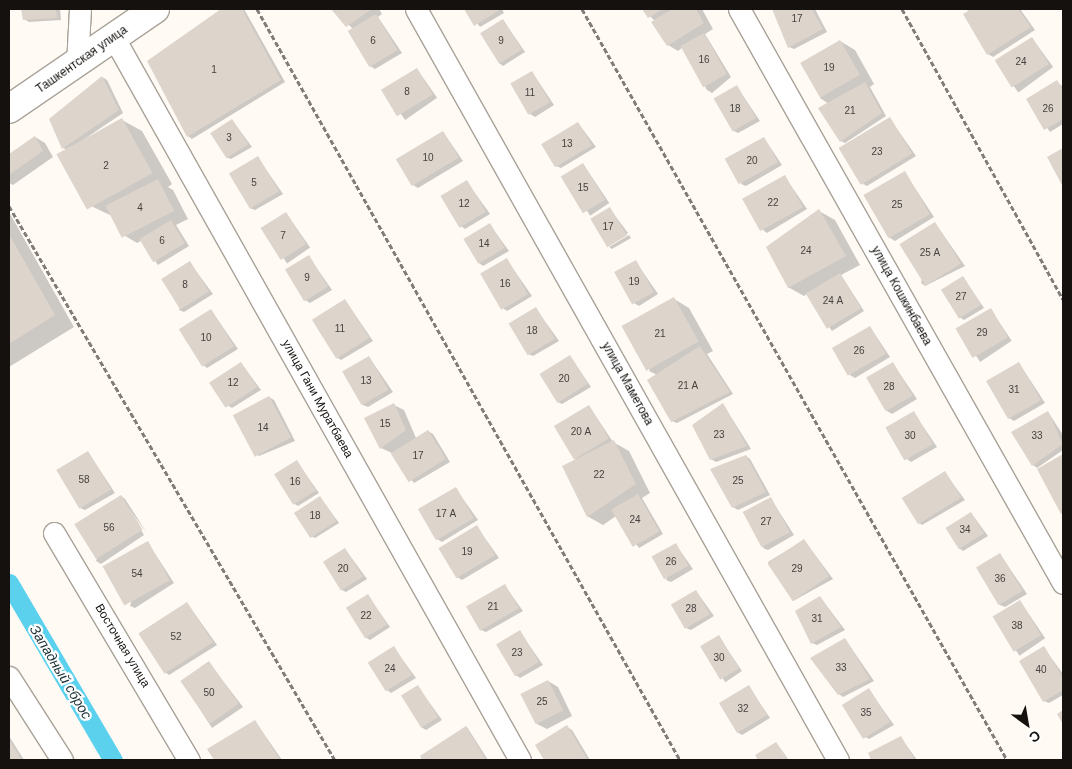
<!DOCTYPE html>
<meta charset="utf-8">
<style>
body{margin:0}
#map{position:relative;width:1072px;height:769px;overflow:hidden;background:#fffaf4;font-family:Arial,sans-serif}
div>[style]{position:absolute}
.shadow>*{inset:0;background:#0003;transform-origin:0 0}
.canal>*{height:19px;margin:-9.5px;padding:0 9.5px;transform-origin:9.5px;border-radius:9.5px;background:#5bd1ee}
.building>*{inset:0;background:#ddd4cc;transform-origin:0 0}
.path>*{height:3px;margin-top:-1.5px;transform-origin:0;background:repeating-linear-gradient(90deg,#807c78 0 5px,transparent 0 7.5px)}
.roads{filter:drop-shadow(1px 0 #a9a299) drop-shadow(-1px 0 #a9a299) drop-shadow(0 1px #a9a299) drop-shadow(0 -1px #a9a299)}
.street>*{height:21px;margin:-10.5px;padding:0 10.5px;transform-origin:10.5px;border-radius:10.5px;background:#fff}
.primary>*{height:28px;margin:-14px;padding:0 14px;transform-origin:14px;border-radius:14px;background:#fff}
span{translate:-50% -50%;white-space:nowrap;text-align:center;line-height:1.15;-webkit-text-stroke:4.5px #fff;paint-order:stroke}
.number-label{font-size:10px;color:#46423e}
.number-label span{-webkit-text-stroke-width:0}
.street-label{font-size:12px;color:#14110e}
.water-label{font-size:14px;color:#1b3035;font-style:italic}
.frame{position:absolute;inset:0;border:10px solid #14110e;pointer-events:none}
.north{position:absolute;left:1002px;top:699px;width:50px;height:50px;-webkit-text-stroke:4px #fff;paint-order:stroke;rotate:148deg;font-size:14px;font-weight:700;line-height:20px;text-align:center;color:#14110e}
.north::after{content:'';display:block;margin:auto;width:18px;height:22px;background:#14110e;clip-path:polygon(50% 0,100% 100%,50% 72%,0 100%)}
</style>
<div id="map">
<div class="shadow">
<div style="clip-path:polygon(22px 9px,60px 9px,61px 20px,29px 22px,24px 19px)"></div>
<div style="clip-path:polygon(223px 9px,244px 9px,285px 82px,192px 139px,188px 136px,148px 61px)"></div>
<div style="clip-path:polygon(333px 9px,379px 9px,382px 14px,378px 17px,402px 53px,375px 69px,370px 66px,353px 29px)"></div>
<div style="clip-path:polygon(466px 9px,502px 9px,504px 13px,480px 27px)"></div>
<div style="clip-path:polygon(643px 9px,702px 9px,713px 29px,705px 34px,731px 77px,712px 93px,707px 90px,683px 47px,678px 51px,668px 45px,655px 21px)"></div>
<div style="clip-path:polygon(773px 9px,815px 9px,827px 32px,794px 49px,789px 47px)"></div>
<div style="clip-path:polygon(965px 9px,1020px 9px,1035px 30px,993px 57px,988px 54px,970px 12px)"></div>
<div style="clip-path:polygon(503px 20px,525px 52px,503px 66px,499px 63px)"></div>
<div style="left:1032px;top:38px;width:36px;height:43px;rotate:54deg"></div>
<div style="clip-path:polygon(840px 41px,855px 50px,874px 84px,870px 87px,886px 116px,845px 143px,841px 141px,829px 104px,820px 98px)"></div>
<div style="left:417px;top:69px;width:35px;height:39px;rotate:55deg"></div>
<div style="clip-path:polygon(532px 72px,554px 105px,535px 117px,530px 114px)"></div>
<div style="clip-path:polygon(102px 77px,107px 80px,123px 113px,68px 150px,63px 148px)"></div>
<div style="clip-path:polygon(1057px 82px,1063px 87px,1063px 124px,1050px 132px,1027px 99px)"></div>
<div style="clip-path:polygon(737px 87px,760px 121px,738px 133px,734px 131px)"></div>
<div style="clip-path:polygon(890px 119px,916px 156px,867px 186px,863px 184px)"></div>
<div style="clip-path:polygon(122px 120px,142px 131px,172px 184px,168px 187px,173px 190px,188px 219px,176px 225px,189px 246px,158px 265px,141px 241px,137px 243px,122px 234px,112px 216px,91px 206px)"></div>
<div style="clip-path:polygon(232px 120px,252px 147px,231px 159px,226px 157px)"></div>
<div style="clip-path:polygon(578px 123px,596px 147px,561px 168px,556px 166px)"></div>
<div style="clip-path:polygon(443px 132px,463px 161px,418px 188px,413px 185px)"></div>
<div style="clip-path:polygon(35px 137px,45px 143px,53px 157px,13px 185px,9px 183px,9px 155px)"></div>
<div style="clip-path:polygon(764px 138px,782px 165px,746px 186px,741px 184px)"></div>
<div style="clip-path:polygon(258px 158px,283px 194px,255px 210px,250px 208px)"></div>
<div style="left:583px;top:164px;width:47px;height:23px;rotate:56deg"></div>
<div style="clip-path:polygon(905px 173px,934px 217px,895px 241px,890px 238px)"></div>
<div style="clip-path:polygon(785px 177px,807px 209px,767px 233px,763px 230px)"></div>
<div style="clip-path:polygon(467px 182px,490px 214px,465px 229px,461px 226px)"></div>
<div style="clip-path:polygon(610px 209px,628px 233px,608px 246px)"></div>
<div style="clip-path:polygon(819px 211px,835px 220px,860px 265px,841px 275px,864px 311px,832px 331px,807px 294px,804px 296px,788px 287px)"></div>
<div style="clip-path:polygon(9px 212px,74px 327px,9px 367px)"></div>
<div style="left:286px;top:213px;width:42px;height:28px;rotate:55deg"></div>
<div style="clip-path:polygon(935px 223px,965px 266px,925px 286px,921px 283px)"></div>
<div style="clip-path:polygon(490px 225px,509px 251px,483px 266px,479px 263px)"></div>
<div style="clip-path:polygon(629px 235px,631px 238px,612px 249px,609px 247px)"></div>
<div style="clip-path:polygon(309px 257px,332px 290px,310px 303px,305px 300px)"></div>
<div style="clip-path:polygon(507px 260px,532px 296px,507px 311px,503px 308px)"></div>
<div style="clip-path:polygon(636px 262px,658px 294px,639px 306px,634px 303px)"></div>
<div style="clip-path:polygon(190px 263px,213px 294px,184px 312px,179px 310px)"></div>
<div style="clip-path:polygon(963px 277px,984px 308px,964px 320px,959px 317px)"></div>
<div style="clip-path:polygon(674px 299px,689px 308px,713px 351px,707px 354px,733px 394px,677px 423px,672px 421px,657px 375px,649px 371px)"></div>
<div style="clip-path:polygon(345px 300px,373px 341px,341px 360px,336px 357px)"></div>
<div style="clip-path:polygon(536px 309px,559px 341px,533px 356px,528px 354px)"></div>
<div style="clip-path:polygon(211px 310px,238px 349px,207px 368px,203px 365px)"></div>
<div style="left:991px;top:310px;width:37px;height:38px;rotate:56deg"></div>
<div style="clip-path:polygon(870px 327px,890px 357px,855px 378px,850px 375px)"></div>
<div style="clip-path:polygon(570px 356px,591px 387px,562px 404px,558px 402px)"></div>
<div style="clip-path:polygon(369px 357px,393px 392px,368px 407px,363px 405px)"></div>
<div style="clip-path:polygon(241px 363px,261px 390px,232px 408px,227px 405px)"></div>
<div style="clip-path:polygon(1019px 363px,1045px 403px,1014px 421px,1009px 418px)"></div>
<div style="clip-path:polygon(893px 364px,917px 399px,892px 414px,887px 411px)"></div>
<div style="clip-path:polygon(269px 397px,274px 400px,295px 441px,259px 456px,255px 453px)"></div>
<div style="clip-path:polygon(723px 404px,751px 449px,716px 462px,711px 459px)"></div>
<div style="clip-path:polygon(394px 405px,404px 410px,416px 438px,428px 431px,433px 434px,450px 462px,414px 483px,392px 453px,381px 448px)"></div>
<div style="clip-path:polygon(589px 406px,613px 442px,629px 451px,650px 493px,642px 498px,663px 534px,639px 548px,616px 516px,603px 525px,587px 516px,577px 460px,574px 458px)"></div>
<div style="clip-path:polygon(1048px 412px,1063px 435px,1063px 450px,1037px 468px,1033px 465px)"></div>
<div style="clip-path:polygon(914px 413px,937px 447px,911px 462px,907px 459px)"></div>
<div style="clip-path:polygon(88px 452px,115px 493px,85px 510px,80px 508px)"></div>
<div style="clip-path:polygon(1063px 455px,1063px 514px,1039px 470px)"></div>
<div style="clip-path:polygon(746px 456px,750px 459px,770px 495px,738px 510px,733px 507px)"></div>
<div style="clip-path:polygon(297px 462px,319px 493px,298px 506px,293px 503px)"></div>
<div style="clip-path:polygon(945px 473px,965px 500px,922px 525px,918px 522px)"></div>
<div style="clip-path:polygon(456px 489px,478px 520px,442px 542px,437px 539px)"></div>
<div style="clip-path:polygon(121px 496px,125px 499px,147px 533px,121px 498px,144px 535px,101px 564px,96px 561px)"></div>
<div style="clip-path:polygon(320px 497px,339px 523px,315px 538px,311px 536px)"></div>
<div style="clip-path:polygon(771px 499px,794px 535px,768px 550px,763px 548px)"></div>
<div style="clip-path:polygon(971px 513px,988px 536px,963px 551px,959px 548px)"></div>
<div style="clip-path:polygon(477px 527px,499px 558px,462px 580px,457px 577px)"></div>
<div style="clip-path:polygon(804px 540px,833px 579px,793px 601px,768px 562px)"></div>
<div style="clip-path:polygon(148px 543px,174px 583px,135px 608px,130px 606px)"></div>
<div style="clip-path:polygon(676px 545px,693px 569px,671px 582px,666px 580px)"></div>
<div style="clip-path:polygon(345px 549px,367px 579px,346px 592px,342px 590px)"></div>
<div style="clip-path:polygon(1000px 554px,1027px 594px,1005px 607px,1000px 605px)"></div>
<div style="clip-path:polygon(505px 586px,523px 611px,486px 632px,481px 630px)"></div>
<div style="clip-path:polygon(696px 591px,714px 616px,691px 630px,686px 628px)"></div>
<div style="clip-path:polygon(368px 596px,390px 627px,370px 640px,365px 637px)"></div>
<div style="clip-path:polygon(820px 597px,845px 630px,817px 645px,812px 643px)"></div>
<div style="left:1020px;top:601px;width:45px;height:31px;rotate:56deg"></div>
<div style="clip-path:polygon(187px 603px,217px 645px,169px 675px,165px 672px)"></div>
<div style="clip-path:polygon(520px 632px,543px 665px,520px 678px,516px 675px)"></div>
<div style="left:719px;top:637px;width:41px;height:20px;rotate:56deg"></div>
<div style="clip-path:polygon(845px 639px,874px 681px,843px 697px,839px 694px)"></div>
<div style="clip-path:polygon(394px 648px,416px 678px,391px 693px,387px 690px)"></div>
<div style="clip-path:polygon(1044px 648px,1063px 674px,1063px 695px,1049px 703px,1044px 701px)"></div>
<div style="clip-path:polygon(209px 663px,243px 707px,212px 728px,183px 683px)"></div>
<div style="clip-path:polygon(548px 681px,558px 687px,572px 716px,547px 729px,537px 724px,523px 695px)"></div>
<div style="clip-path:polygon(418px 687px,442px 720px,426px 730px,421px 727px)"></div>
<div style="clip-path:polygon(749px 687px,770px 718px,742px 735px,737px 732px)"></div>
<div style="clip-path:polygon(869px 690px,894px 725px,869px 739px,864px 736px)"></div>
<div style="clip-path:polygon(255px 721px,282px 760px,215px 760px,209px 749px)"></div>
<div style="clip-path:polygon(467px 727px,488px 760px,424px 760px,421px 756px)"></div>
<div style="clip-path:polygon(567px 727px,572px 730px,590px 760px,545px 760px,536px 745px)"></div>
<div style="clip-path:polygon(9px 736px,24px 760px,9px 760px)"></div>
<div style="clip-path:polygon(901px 738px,917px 760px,873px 760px,869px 753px)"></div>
</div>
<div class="canal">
<div style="left:9px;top:583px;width:205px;rotate:59.6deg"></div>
</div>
<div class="building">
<div style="clip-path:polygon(21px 9px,56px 9px,57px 18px,23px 20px)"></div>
<div style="clip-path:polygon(221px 9px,242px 9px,281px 80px,187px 137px,147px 61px)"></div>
<div style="clip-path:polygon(331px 9px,372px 9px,346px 27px)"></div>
<div style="clip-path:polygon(464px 9px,500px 9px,500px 10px,474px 26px)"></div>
<div style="clip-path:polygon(642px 9px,663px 9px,648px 18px)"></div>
<div style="clip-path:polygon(672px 9px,696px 9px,704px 23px,667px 46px,651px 22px)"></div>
<div style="clip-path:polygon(772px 9px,812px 9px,823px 29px,788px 48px)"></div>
<div style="clip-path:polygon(972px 9px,1018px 9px,1031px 27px,987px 55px,963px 14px)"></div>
<div style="left:376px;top:14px;width:42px;height:33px;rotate:59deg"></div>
<div style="left:503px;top:19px;width:36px;height:27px;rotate:58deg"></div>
<div style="left:704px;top:33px;width:47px;height:27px;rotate:61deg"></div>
<div style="left:1032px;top:37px;width:32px;height:44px;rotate:58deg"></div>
<div style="left:840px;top:40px;width:40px;height:46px;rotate:60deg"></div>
<div style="left:417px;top:68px;width:31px;height:42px;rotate:59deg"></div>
<div style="left:532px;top:71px;width:36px;height:25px;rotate:60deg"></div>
<div style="clip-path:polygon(102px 76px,119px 110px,62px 149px,49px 119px)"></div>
<div style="clip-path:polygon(1057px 80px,1063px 90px,1063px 119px,1044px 130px,1026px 99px)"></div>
<div style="clip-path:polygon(865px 82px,882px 113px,840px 142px,818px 108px)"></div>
<div style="left:737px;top:85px;width:38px;height:27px;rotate:60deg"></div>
<div style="left:890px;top:117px;width:43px;height:60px;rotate:59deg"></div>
<div style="left:122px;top:118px;width:63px;height:75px;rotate:61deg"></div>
<div style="left:232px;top:119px;width:30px;height:26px;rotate:57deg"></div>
<div style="left:578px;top:122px;width:27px;height:43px;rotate:59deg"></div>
<div style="left:443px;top:131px;width:31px;height:55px;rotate:59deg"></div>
<div style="clip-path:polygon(35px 136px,43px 151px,9px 175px,9px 154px)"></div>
<div style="left:764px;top:137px;width:29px;height:45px;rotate:61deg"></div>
<div style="clip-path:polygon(1063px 148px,1063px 187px,1047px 157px)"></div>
<div style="left:258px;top:156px;width:41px;height:34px;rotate:59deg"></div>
<div style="left:583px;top:163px;width:43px;height:26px;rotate:59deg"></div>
<div style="left:905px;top:171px;width:50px;height:48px;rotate:60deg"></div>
<div style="left:785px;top:175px;width:37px;height:49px;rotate:61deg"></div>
<div style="left:158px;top:179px;width:36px;height:59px;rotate:63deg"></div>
<div style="left:467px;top:180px;width:37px;height:31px;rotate:59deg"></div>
<div style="left:610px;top:207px;width:33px;height:23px;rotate:59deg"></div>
<div style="clip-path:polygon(819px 209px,846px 256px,788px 288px,766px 247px)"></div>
<div style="left:286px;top:212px;width:38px;height:30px;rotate:58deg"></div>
<div style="left:171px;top:220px;width:27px;height:37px;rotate:59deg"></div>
<div style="left:935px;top:222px;width:49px;height:42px;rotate:58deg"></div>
<div style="left:490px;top:223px;width:29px;height:31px;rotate:59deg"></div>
<div style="clip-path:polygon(9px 234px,55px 315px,9px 344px)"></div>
<div style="left:309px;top:255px;width:37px;height:28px;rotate:59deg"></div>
<div style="left:507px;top:258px;width:42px;height:31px;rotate:60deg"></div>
<div style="left:636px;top:260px;width:37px;height:25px;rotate:61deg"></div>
<div style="left:190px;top:261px;width:36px;height:34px;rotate:58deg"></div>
<div style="left:840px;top:273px;width:41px;height:40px;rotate:59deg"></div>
<div style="left:963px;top:276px;width:34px;height:26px;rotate:58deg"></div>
<div style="left:674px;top:297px;width:51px;height:60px;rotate:61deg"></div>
<div style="left:345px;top:299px;width:46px;height:39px;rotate:58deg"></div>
<div style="left:536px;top:307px;width:37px;height:32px;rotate:59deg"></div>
<div style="left:991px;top:308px;width:34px;height:41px;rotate:60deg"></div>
<div style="left:211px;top:309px;width:44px;height:38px;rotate:58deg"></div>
<div style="left:870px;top:326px;width:32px;height:44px;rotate:60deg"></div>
<div style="clip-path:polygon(700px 346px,730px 392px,671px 422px,647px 380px)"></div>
<div style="left:570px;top:355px;width:34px;height:36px;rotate:58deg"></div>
<div style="left:369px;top:356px;width:39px;height:31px;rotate:60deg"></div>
<div style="left:241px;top:362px;width:30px;height:38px;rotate:57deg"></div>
<div style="left:893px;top:362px;width:39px;height:31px;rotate:60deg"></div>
<div style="left:1019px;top:362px;width:44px;height:38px;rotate:60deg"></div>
<div style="left:269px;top:396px;width:47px;height:41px;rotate:62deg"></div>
<div style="clip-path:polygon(394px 403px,406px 430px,380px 449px,364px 418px)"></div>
<div style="clip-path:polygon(723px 403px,747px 446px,710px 460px,692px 425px)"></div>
<div style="left:589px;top:405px;width:39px;height:41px;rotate:59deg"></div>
<div style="left:914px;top:411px;width:38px;height:33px;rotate:60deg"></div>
<div style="clip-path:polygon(1048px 411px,1063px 444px,1032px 466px,1011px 432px)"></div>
<div style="left:428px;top:430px;width:34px;height:44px;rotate:58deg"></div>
<div style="clip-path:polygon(614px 440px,636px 484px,587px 517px,562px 466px)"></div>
<div style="left:88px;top:451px;width:45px;height:37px;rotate:59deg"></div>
<div style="clip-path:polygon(1063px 454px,1063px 513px,1061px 514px,1037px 469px)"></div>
<div style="clip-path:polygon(746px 455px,766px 492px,732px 508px,710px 469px)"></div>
<div style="left:297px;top:460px;width:36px;height:27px;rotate:58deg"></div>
<div style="left:945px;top:471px;width:31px;height:51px;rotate:58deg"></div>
<div style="left:456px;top:487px;width:36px;height:44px;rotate:60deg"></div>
<div style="left:638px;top:494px;width:43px;height:31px;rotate:60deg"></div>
<div style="left:121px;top:495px;width:41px;height:55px;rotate:58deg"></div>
<div style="left:320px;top:496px;width:30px;height:31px;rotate:57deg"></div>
<div style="left:771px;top:497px;width:40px;height:32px;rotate:62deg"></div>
<div style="left:971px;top:512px;width:25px;height:30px;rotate:58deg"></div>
<div style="left:477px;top:525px;width:35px;height:45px;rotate:59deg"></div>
<div style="left:804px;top:539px;width:45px;height:44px;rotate:56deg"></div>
<div style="left:148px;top:541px;width:45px;height:52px;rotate:61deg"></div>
<div style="left:676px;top:543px;width:26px;height:28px;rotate:61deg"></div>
<div style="left:345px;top:548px;width:34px;height:26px;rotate:58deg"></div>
<div style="left:1000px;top:553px;width:44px;height:28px;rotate:59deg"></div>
<div style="left:505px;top:584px;width:28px;height:45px;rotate:60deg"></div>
<div style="left:696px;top:590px;width:28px;height:29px;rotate:60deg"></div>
<div style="left:368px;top:594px;width:36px;height:26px;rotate:58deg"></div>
<div style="clip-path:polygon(820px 596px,841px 627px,811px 644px,795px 611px)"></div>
<div style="left:1020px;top:600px;width:41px;height:32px;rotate:59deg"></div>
<div style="left:187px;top:602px;width:48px;height:58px;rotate:57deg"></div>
<div style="left:520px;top:630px;width:37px;height:28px;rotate:59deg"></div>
<div style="left:719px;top:635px;width:39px;height:22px;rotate:59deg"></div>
<div style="clip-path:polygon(845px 638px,870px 679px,838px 695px,810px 658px)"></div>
<div style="left:394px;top:646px;width:34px;height:31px;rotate:58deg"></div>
<div style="clip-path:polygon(1044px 646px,1063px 678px,1063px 690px,1043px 702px,1019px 661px)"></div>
<div style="left:209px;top:661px;width:52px;height:35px;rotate:55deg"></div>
<div style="left:548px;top:680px;width:34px;height:31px;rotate:63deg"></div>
<div style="left:418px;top:685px;width:38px;height:20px;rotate:58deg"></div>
<div style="left:749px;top:685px;width:35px;height:35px;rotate:59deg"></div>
<div style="left:869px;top:688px;width:40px;height:32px;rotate:58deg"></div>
<div style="clip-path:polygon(1063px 710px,1063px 724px,1057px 714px)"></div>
<div style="clip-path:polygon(255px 720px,280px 760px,214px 760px,207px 749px)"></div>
<div style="clip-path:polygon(567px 725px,588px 760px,544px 760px,535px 745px)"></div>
<div style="clip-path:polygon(466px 726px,486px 760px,422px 760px,420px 756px)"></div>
<div style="clip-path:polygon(901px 736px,915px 760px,871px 760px,868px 753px)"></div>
<div style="clip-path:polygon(9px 739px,22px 760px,9px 760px)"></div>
<div style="clip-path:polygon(776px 742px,789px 760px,758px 760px,755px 755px)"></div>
</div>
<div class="path">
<div style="left:257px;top:9px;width:862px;rotate:60.61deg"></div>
<div style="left:582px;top:9px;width:863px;rotate:60.49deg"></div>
<div style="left:902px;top:9px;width:332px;rotate:61deg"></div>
<div style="left:9px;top:206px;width:643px;rotate:59.53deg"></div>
</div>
<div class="roads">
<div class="street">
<div style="left:416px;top:9px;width:861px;rotate:60.67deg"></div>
<div style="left:739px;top:9px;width:659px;rotate:60.56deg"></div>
<div style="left:114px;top:38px;width:828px;rotate:60.65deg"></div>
<div style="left:77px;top:64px;width:55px;rotate:-86.9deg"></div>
<div style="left:54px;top:533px;width:264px;rotate:59.3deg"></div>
<div style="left:9px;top:677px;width:98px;rotate:57.4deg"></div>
</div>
<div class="primary">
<div style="left:9px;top:109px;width:177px;rotate:-34.4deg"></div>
</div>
</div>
<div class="number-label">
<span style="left:797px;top:19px">17</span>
<span style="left:373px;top:41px">6</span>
<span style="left:501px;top:41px">9</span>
<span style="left:704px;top:60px">16</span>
<span style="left:1021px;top:62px">24</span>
<span style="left:829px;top:68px">19</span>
<span style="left:214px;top:70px">1</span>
<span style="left:407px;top:92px">8</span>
<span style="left:530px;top:93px">11</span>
<span style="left:735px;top:109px">18</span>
<span style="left:1048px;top:109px">26</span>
<span style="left:850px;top:111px">21</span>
<span style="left:229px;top:138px">3</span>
<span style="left:567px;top:144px">13</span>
<span style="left:877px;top:152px">23</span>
<span style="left:428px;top:158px">10</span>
<span style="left:752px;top:161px">20</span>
<span style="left:106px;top:166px">2</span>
<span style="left:254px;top:183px">5</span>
<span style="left:583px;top:188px">15</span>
<span style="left:773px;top:203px">22</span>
<span style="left:464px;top:204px">12</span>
<span style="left:897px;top:205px">25</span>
<span style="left:140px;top:208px">4</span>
<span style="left:608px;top:227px">17</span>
<span style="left:283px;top:236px">7</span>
<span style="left:162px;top:241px">6</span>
<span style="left:484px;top:244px">14</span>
<span style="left:806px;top:251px">24</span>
<span style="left:930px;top:253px">25 А</span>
<span style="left:307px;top:278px">9</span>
<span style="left:634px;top:282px">19</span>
<span style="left:505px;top:284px">16</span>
<span style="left:185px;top:285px">8</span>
<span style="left:961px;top:297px">27</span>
<span style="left:833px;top:301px">24 А</span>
<span style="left:340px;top:329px">11</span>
<span style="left:532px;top:331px">18</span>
<span style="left:982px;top:333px">29</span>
<span style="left:660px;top:334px">21</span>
<span style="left:206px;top:338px">10</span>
<span style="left:859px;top:351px">26</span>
<span style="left:564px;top:379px">20</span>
<span style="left:366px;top:381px">13</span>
<span style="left:233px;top:383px">12</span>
<span style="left:688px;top:386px">21 А</span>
<span style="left:889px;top:387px">28</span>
<span style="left:1014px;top:390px">31</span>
<span style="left:385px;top:424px">15</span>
<span style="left:263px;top:428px">14</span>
<span style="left:581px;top:432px">20 А</span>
<span style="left:719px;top:435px">23</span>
<span style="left:910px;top:436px">30</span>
<span style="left:1037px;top:436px">33</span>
<span style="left:418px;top:456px">17</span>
<span style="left:599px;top:475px">22</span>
<span style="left:84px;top:480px">58</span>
<span style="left:738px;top:481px">25</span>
<span style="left:295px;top:482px">16</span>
<span style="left:446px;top:514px">17 А</span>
<span style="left:315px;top:516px">18</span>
<span style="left:635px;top:520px">24</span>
<span style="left:766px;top:522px">27</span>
<span style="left:109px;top:528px">56</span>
<span style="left:965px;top:530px">34</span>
<span style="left:467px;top:552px">19</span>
<span style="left:671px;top:562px">26</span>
<span style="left:343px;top:569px">20</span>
<span style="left:797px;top:569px">29</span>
<span style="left:137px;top:574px">54</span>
<span style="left:1000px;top:579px">36</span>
<span style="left:493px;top:607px">21</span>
<span style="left:691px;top:609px">28</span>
<span style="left:366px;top:616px">22</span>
<span style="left:817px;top:619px">31</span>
<span style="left:1017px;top:626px">38</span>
<span style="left:176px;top:637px">52</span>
<span style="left:517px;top:653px">23</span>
<span style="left:719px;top:658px">30</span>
<span style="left:841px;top:668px">33</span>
<span style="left:390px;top:669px">24</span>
<span style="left:1041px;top:670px">40</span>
<span style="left:209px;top:693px">50</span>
<span style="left:542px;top:702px">25</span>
<span style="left:743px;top:709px">32</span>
<span style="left:866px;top:713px">35</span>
</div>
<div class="street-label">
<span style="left:82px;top:60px;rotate:-35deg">Ташкентская улица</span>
<span style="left:901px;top:296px;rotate:61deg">улица Кошкинбаева</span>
<span style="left:627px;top:384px;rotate:61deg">улица Маметова</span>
<span style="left:317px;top:399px;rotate:61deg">улица Гани Муратбаева</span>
<span style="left:122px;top:646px;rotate:59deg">Восточная улица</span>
</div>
<div class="water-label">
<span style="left:61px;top:672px;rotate:59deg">Западный сброс</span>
</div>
<div class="frame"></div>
<div class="north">С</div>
</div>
